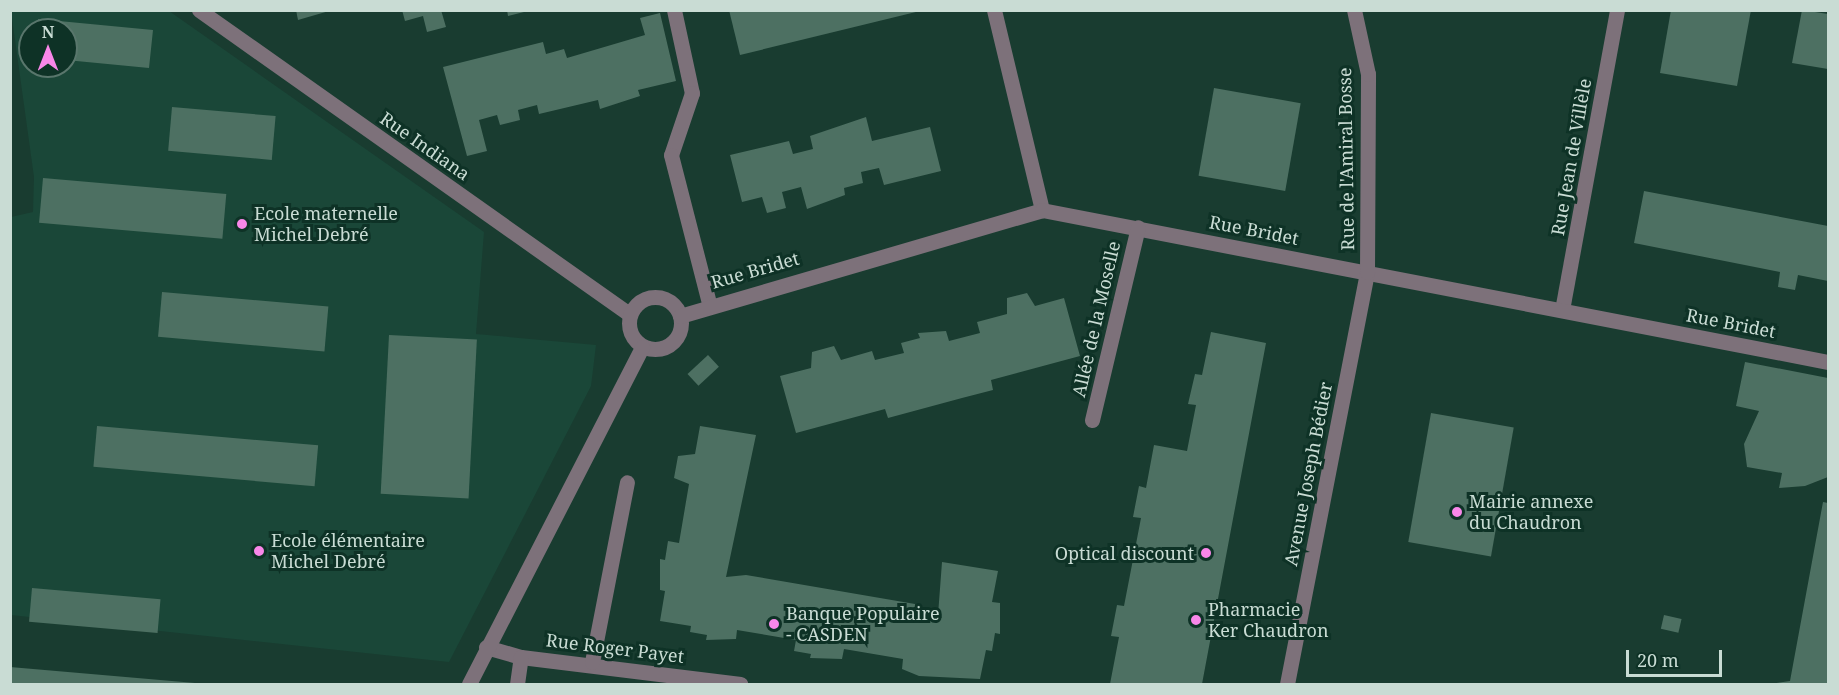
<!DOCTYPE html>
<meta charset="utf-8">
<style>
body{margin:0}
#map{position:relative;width:1839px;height:695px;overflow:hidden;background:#193c30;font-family:"Noto Serif",serif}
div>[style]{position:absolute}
.built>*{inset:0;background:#1a4738}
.building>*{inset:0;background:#4d7062;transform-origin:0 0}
.minor>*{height:15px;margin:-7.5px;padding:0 7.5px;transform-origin:7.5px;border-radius:7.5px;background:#7d717a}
.minor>.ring{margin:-7.5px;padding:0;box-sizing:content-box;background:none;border:15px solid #7d717a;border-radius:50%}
.dots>*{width:16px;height:16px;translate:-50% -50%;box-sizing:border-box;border:3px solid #0e3226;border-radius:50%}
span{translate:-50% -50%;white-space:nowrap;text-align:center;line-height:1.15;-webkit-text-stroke:6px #0e3226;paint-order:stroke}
.street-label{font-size:18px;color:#c9dcd4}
.poi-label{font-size:18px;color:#c9dcd4}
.left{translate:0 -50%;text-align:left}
.right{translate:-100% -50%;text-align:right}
.frame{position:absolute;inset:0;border:12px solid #c9dcd4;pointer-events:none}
.north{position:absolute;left:18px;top:18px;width:60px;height:60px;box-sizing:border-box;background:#0e3226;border:2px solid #59766c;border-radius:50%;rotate:0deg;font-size:16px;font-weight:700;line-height:24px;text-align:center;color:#c9dcd4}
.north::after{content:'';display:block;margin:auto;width:21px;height:27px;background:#f987e9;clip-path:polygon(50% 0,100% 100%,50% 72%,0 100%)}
.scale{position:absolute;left:1626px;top:650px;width:96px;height:27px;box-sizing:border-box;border:3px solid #c9dcd4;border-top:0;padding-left:8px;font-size:18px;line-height:21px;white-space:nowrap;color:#c9dcd4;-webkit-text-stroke:4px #0e3226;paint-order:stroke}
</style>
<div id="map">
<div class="built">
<div style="clip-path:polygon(evenodd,11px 11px,169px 11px,484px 232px,476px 334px,596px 345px,591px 386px,449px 662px,11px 615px,11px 217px,33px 212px,34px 177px,11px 11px,30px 30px,66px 30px,66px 66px,30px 66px,30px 30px)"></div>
</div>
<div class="building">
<div style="clip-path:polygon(296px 10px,329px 10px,329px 11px,298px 20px)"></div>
<div style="clip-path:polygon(402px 10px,441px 10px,446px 27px,427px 32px,423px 16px,405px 21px)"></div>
<div style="clip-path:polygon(507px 10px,528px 10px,528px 11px,508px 16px)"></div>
<div style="clip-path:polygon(729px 10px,920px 10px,920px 11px,740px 55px)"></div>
<div style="clip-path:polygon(1671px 10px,1751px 10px,1737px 86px,1660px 73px)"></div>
<div style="clip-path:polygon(1802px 10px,1828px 14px,1828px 69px,1792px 63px)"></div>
<div style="clip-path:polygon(660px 13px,676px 81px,638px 90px,640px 96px,600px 109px,598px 100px,539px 114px,537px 105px,518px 110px,520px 120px,500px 125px,497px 115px,479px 120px,487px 151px,467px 156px,443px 67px,543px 42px,546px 54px,564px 49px,567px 58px,645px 35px,640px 18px)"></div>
<div style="clip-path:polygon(38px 19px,153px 30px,149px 68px,66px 60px,66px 30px,37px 30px)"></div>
<div style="left:1214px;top:88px;width:88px;height:89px;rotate:10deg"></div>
<div style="left:172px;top:107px;width:104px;height:44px;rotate:5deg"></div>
<div style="clip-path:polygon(866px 117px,872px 141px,930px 127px,941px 171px,884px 185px,879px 168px,861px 172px,863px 183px,844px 188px,845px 195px,807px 209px,801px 187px,782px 192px,786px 208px,767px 213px,762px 197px,742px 202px,730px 155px,789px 141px,793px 154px,813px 149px,810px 136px)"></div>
<div style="left:43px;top:178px;width:184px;height:45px;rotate:5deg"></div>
<div style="clip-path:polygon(1644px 191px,1828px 226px,1828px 281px,1798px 275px,1795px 290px,1778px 287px,1780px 272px,1634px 243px)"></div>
<div style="left:162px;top:292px;width:167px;height:45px;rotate:5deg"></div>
<div style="clip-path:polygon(1027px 293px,1035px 306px,1064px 298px,1080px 356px,991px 380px,993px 390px,962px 398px,888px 418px,885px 409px,796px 433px,780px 376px,811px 368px,812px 352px,834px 346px,841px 360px,872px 351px,875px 360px,904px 353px,901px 343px,920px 338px,918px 333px,946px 331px,949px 341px,980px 333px,977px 322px,1007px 314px,1007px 298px)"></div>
<div style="clip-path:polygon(1211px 332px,1266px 343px,1202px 684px,1110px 684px,1119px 637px,1111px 636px,1117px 605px,1124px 606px,1141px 518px,1133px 517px,1139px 486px,1146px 488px,1154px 445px,1187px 451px,1196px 405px,1188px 404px,1195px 374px,1202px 375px)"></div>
<div style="left:389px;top:335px;width:88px;height:159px;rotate:3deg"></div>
<div style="left:708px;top:355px;width:16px;height:28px;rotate:47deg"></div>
<div style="clip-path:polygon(1745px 362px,1828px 378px,1828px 477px,1805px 486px,1779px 488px,1782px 473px,1747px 467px,1744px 444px,1759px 411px,1736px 406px)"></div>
<div style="left:1431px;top:413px;width:84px;height:131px;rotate:10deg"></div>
<div style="left:97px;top:426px;width:222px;height:41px;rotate:5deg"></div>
<div style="clip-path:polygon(700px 426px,756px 435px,726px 577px,746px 575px,915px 604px,915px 610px,938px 615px,942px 562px,998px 571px,992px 602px,1000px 603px,1000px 634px,995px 633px,992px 651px,986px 650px,980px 679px,919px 676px,902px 669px,903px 659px,844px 649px,842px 659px,810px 658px,811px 654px,794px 651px,796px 640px,737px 630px,736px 639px,706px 640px,707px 635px,690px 632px,691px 626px,660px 621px,665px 591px,660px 590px,660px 559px,665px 560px,668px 541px,679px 543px,689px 484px,674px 478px,678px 456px,695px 454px)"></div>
<div style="clip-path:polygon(1823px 502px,1828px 503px,1828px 684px,1769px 684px,1790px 681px)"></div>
<div style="left:32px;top:588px;width:129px;height:34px;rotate:5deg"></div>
<div style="left:1664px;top:615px;width:18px;height:14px;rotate:13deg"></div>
<div style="clip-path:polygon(10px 667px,195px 683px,195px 684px,10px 684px)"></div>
</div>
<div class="minor">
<div style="left:199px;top:10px;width:527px;rotate:35.26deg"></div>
<div style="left:674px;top:10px;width:85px;rotate:77.8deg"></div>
<div style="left:692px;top:93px;width:65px;rotate:108.7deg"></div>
<div style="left:671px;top:155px;width:153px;rotate:75.6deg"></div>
<div style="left:994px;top:10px;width:206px;rotate:76.5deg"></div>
<div class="ring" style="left:629px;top:297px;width:37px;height:37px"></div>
<div style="left:1562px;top:310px;width:305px;rotate:-79.6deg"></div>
<div style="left:680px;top:316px;width:377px;rotate:-16.3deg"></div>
<div style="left:1042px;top:210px;width:801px;rotate:10.94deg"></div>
<div style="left:1092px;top:420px;width:198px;rotate:-76.6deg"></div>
<div style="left:486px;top:647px;width:36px;rotate:16deg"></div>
<div style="left:521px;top:657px;width:221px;rotate:7deg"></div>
<div style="left:592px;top:662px;width:183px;rotate:-79deg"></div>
<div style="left:469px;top:684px;width:379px;rotate:-62.8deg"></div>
<div style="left:517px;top:684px;width:27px;rotate:-82deg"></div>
<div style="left:1287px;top:684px;width:420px;rotate:-79deg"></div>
<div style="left:1367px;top:272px;width:198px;rotate:-89.7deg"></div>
<div style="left:1368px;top:74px;width:66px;rotate:-102.3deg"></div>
</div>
<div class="dots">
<div style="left:242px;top:224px;background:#f987e9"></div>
<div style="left:1457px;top:512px;background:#f987e9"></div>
<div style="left:259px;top:551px;background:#f987e9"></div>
<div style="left:1206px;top:553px;background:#f987e9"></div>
<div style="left:1196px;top:620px;background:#f987e9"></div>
<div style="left:774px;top:624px;background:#f987e9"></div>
</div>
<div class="street-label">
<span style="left:425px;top:146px;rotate:35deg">Rue Indiana</span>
<span style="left:1571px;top:157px;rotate:-80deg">Rue Jean de Villèle</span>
<span style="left:1346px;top:159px;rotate:-91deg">Rue de l'Amiral Bosse</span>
<span style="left:1254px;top:230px;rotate:11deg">Rue Bridet</span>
<span style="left:755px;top:270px;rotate:-16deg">Rue Bridet</span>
<span style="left:1096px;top:319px;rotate:-77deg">Allée de la Moselle</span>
<span style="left:1731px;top:323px;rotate:11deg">Rue Bridet</span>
<span style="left:1308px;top:474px;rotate:-79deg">Avenue Joseph Bédier</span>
<span style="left:615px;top:648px;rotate:7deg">Rue Roger Payet</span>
</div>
<div class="poi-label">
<span class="left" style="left:254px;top:224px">Ecole maternelle<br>Michel Debré</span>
<span class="left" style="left:1469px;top:512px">Mairie annexe<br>du Chaudron</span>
<span class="left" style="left:271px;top:551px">Ecole élémentaire<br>Michel Debré</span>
<span class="right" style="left:1194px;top:553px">Optical discount</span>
<span class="left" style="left:1208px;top:620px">Pharmacie<br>Ker Chaudron</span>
<span class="left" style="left:786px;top:624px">Banque Populaire<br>- CASDEN</span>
</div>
<div class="frame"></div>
<div class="north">N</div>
<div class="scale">20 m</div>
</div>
